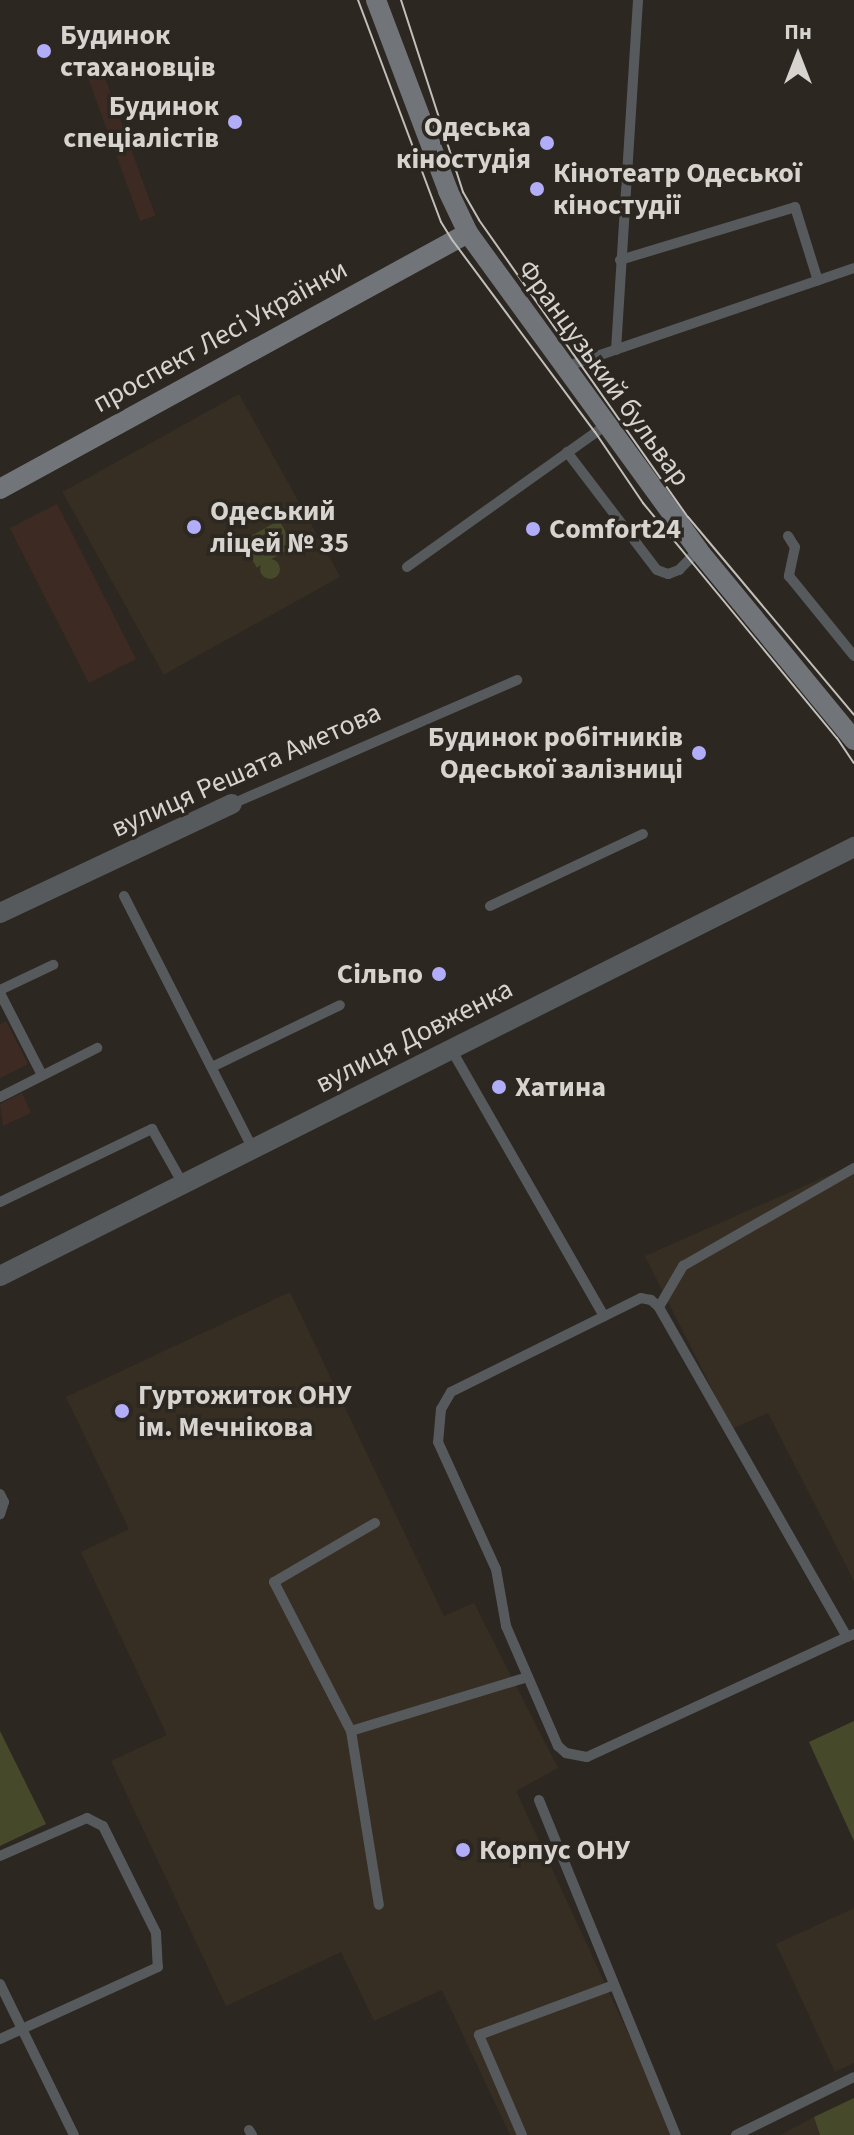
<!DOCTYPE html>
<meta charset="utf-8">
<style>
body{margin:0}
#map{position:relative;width:854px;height:2135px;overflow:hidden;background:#2c2721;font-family:"Source Sans 3",sans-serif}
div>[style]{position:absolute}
.built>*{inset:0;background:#362e22;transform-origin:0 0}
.industrial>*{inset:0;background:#3d2b23;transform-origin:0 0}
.green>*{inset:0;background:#474a2a;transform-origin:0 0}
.round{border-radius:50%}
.lane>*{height:10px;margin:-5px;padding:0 5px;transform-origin:5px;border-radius:5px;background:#575a5d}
.street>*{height:20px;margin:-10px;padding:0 10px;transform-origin:10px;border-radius:10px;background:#575a5d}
.secondary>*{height:20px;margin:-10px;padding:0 10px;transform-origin:10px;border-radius:10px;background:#71757a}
.tram>*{height:2px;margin:-1px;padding:0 1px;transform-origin:1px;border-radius:1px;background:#c2bfbb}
.dots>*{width:22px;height:22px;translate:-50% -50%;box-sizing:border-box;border:4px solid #2c2721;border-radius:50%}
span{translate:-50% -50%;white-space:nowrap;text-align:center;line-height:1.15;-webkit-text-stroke:7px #2c2721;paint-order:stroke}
.poi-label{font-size:28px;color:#d7d4d0;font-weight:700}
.left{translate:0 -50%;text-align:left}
.right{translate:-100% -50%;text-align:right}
.street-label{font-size:28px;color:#d7d4d0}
.north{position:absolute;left:758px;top:16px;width:80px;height:80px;-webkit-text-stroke:6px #2c2721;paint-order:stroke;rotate:0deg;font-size:22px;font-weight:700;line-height:32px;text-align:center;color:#d7d4d0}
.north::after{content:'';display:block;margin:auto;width:28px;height:36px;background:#d7d4d0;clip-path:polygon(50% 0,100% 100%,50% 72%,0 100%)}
</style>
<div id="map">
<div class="built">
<div style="left:239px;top:394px;width:209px;height:202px;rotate:61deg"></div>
<div style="clip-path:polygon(854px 1164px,854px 1581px,768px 1413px,732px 1429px,645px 1256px)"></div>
<div style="clip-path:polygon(290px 1292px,444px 1616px,474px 1603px,558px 1768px,516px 1791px,675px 2135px,510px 2135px,442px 1990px,374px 2021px,341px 1952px,226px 2006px,111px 1761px,167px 1735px,81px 1552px,129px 1529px,66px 1397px)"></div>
<div style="clip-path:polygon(854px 1908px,854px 2063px,835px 2072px,776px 1944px)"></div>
<div style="clip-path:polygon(814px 2117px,820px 2135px,781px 2135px)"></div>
</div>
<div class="industrial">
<div style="left:103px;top:72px;width:153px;height:16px;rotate:70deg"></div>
<div style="left:57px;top:504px;width:174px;height:53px;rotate:63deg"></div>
<div style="clip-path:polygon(6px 1021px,28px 1064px,0 1078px,0 1024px)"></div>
<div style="clip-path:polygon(22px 1093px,31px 1113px,3px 1126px,0 1104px)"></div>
</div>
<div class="green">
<div style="left:279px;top:520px;width:30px;height:43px;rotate:60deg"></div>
<div class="round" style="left:260px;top:559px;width:20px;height:20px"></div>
<div style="clip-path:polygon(854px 1721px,854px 1841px,809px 1742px)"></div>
<div style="clip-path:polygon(0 1731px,46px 1824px,0 1846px)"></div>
<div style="clip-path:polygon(854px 2098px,854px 2135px,820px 2135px,814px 2117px)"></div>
</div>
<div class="lane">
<div style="left:620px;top:260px;width:183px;rotate:-16.8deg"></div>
<div style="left:795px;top:207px;width:77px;rotate:72.7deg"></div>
<div style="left:616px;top:350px;width:351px;rotate:-86.4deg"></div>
<div style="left:565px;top:367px;width:305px;rotate:-18.9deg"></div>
<div style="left:567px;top:452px;width:148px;rotate:52.7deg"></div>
<div style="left:657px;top:570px;width:12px;rotate:20deg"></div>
<div style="left:668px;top:574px;width:12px;rotate:-20deg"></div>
<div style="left:679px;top:570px;width:28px;rotate:-46deg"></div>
<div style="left:788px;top:536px;width:13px;rotate:58deg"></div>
<div style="left:795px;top:547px;width:30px;rotate:102deg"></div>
<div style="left:789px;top:576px;width:103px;rotate:50.9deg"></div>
<div style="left:407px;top:567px;width:244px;rotate:-35.5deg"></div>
<div style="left:232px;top:804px;width:311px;rotate:-23.5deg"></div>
<div style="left:124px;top:896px;width:284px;rotate:63deg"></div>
<div style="left:490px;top:906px;width:169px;rotate:-25.2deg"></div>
<div style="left:0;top:990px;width:59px;rotate:-25.3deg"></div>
<div style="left:0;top:993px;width:92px;rotate:62.9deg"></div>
<div style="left:451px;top:1049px;width:308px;rotate:60.2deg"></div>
<div style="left:212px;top:1067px;width:142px;rotate:-25.8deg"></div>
<div style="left:0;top:1097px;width:109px;rotate:-26.8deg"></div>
<div style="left:0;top:1202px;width:169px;rotate:-25.7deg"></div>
<div style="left:152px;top:1129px;width:63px;rotate:60.6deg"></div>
<div style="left:659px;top:1307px;width:48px;rotate:-59.7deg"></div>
<div style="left:683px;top:1266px;width:197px;rotate:-29.8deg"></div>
<div style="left:0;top:1494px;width:9px;rotate:63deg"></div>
<div style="left:4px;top:1502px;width:13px;rotate:108deg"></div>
<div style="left:375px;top:1523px;width:117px;rotate:149.7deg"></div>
<div style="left:274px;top:1582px;width:168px;rotate:62.7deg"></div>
<div style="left:351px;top:1731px;width:176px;rotate:80.9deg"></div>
<div style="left:847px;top:1637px;width:380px;rotate:-119.7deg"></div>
<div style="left:659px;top:1307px;width:11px;rotate:-139deg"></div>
<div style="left:651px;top:1300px;width:10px;rotate:-169deg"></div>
<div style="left:641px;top:1298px;width:212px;rotate:153.7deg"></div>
<div style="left:451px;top:1392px;width:20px;rotate:120deg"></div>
<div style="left:441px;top:1409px;width:33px;rotate:95deg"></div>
<div style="left:438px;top:1442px;width:140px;rotate:65.5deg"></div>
<div style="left:496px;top:1569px;width:58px;rotate:80deg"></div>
<div style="left:506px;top:1626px;width:131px;rotate:66.6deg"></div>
<div style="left:558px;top:1746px;width:11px;rotate:41deg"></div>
<div style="left:566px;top:1753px;width:21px;rotate:11deg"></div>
<div style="left:587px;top:1757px;width:286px;rotate:-24.8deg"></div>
<div style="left:847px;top:1637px;width:8px;rotate:-23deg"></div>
<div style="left:351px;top:1731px;width:185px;rotate:-17deg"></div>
<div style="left:539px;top:1800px;width:362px;rotate:67.8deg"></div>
<div style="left:0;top:1856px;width:95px;rotate:-23.6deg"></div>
<div style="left:87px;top:1818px;width:18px;rotate:27deg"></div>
<div style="left:103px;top:1826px;width:119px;rotate:63.6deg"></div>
<div style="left:156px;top:1933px;width:34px;rotate:87deg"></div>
<div style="left:158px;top:1967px;width:174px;rotate:155.5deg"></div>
<div style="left:0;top:1984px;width:168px;rotate:63.9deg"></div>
<div style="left:249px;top:2130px;width:6px;rotate:59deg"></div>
<div style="left:522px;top:2135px;width:109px;rotate:-113.3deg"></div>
<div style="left:479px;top:2035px;width:144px;rotate:-20.3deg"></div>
<div style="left:736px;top:2135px;width:131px;rotate:-26.2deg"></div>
</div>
<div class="street">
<div style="left:0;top:913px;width:256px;rotate:-25.2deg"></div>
<div style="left:0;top:1276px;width:956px;rotate:-26.67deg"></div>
</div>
<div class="secondary">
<div style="left:376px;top:0;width:204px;rotate:69.3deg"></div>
<div style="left:448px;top:191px;width:47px;rotate:64.5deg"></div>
<div style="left:468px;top:233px;width:392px;rotate:54deg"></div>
<div style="left:698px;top:550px;width:246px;rotate:50.6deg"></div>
<div style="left:0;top:489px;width:533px;rotate:-28.68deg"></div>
</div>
<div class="tram">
<div style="left:358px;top:0;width:237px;rotate:69.5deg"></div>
<div style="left:441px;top:222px;width:22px;rotate:58deg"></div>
<div style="left:453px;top:241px;width:238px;rotate:53.4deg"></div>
<div style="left:595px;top:432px;width:86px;rotate:55.9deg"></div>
<div style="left:643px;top:503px;width:305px;rotate:50.5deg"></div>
<div style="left:837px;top:738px;width:30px;rotate:56deg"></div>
<div style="left:401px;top:0;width:202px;rotate:72.1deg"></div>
<div style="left:463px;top:192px;width:32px;rotate:60deg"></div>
<div style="left:479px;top:220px;width:363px;rotate:54.9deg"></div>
<div style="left:688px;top:517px;width:258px;rotate:50deg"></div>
</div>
<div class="dots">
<div style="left:44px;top:51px;background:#b2adf9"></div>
<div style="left:235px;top:122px;background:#b2adf9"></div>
<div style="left:547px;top:143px;background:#b2adf9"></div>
<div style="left:537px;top:189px;background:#b2adf9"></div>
<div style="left:194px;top:527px;background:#b2adf9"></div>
<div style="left:533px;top:529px;background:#b2adf9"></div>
<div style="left:699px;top:753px;background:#b2adf9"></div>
<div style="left:439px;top:974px;background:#b2adf9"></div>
<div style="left:499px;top:1087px;background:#b2adf9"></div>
<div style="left:122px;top:1411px;background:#b2adf9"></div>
<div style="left:463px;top:1850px;background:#b2adf9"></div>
</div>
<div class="poi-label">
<span class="left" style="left:60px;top:51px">Будинок<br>стахановців</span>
<span class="right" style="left:219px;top:122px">Будинок<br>спеціалістів</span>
<span class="right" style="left:531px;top:143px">Одеська<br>кіностудія</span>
<span class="left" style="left:553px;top:189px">Кінотеатр Одеської<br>кіностудії</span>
<span class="left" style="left:210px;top:527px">Одеський<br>ліцей № 35</span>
<span class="left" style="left:549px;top:529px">Comfort24</span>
<span class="right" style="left:683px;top:753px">Будинок робітників<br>Одеської залізниці</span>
<span class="right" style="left:423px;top:974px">Сільпо</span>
<span class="left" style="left:515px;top:1087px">Хатина</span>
<span class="left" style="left:138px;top:1411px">Гуртожиток ОНУ<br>ім. Мечнікова</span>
<span class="left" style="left:479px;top:1850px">Корпус ОНУ</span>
</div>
<div class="street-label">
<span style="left:220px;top:336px;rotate:-29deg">проспект Лесі Українки</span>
<span style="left:604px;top:373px;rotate:54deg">Французький бульвар</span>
<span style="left:246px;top:770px;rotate:-24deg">вулиця Решата Аметова</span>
<span style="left:414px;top:1036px;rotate:-27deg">вулиця Довженка</span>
</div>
<div class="north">Пн</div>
</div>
